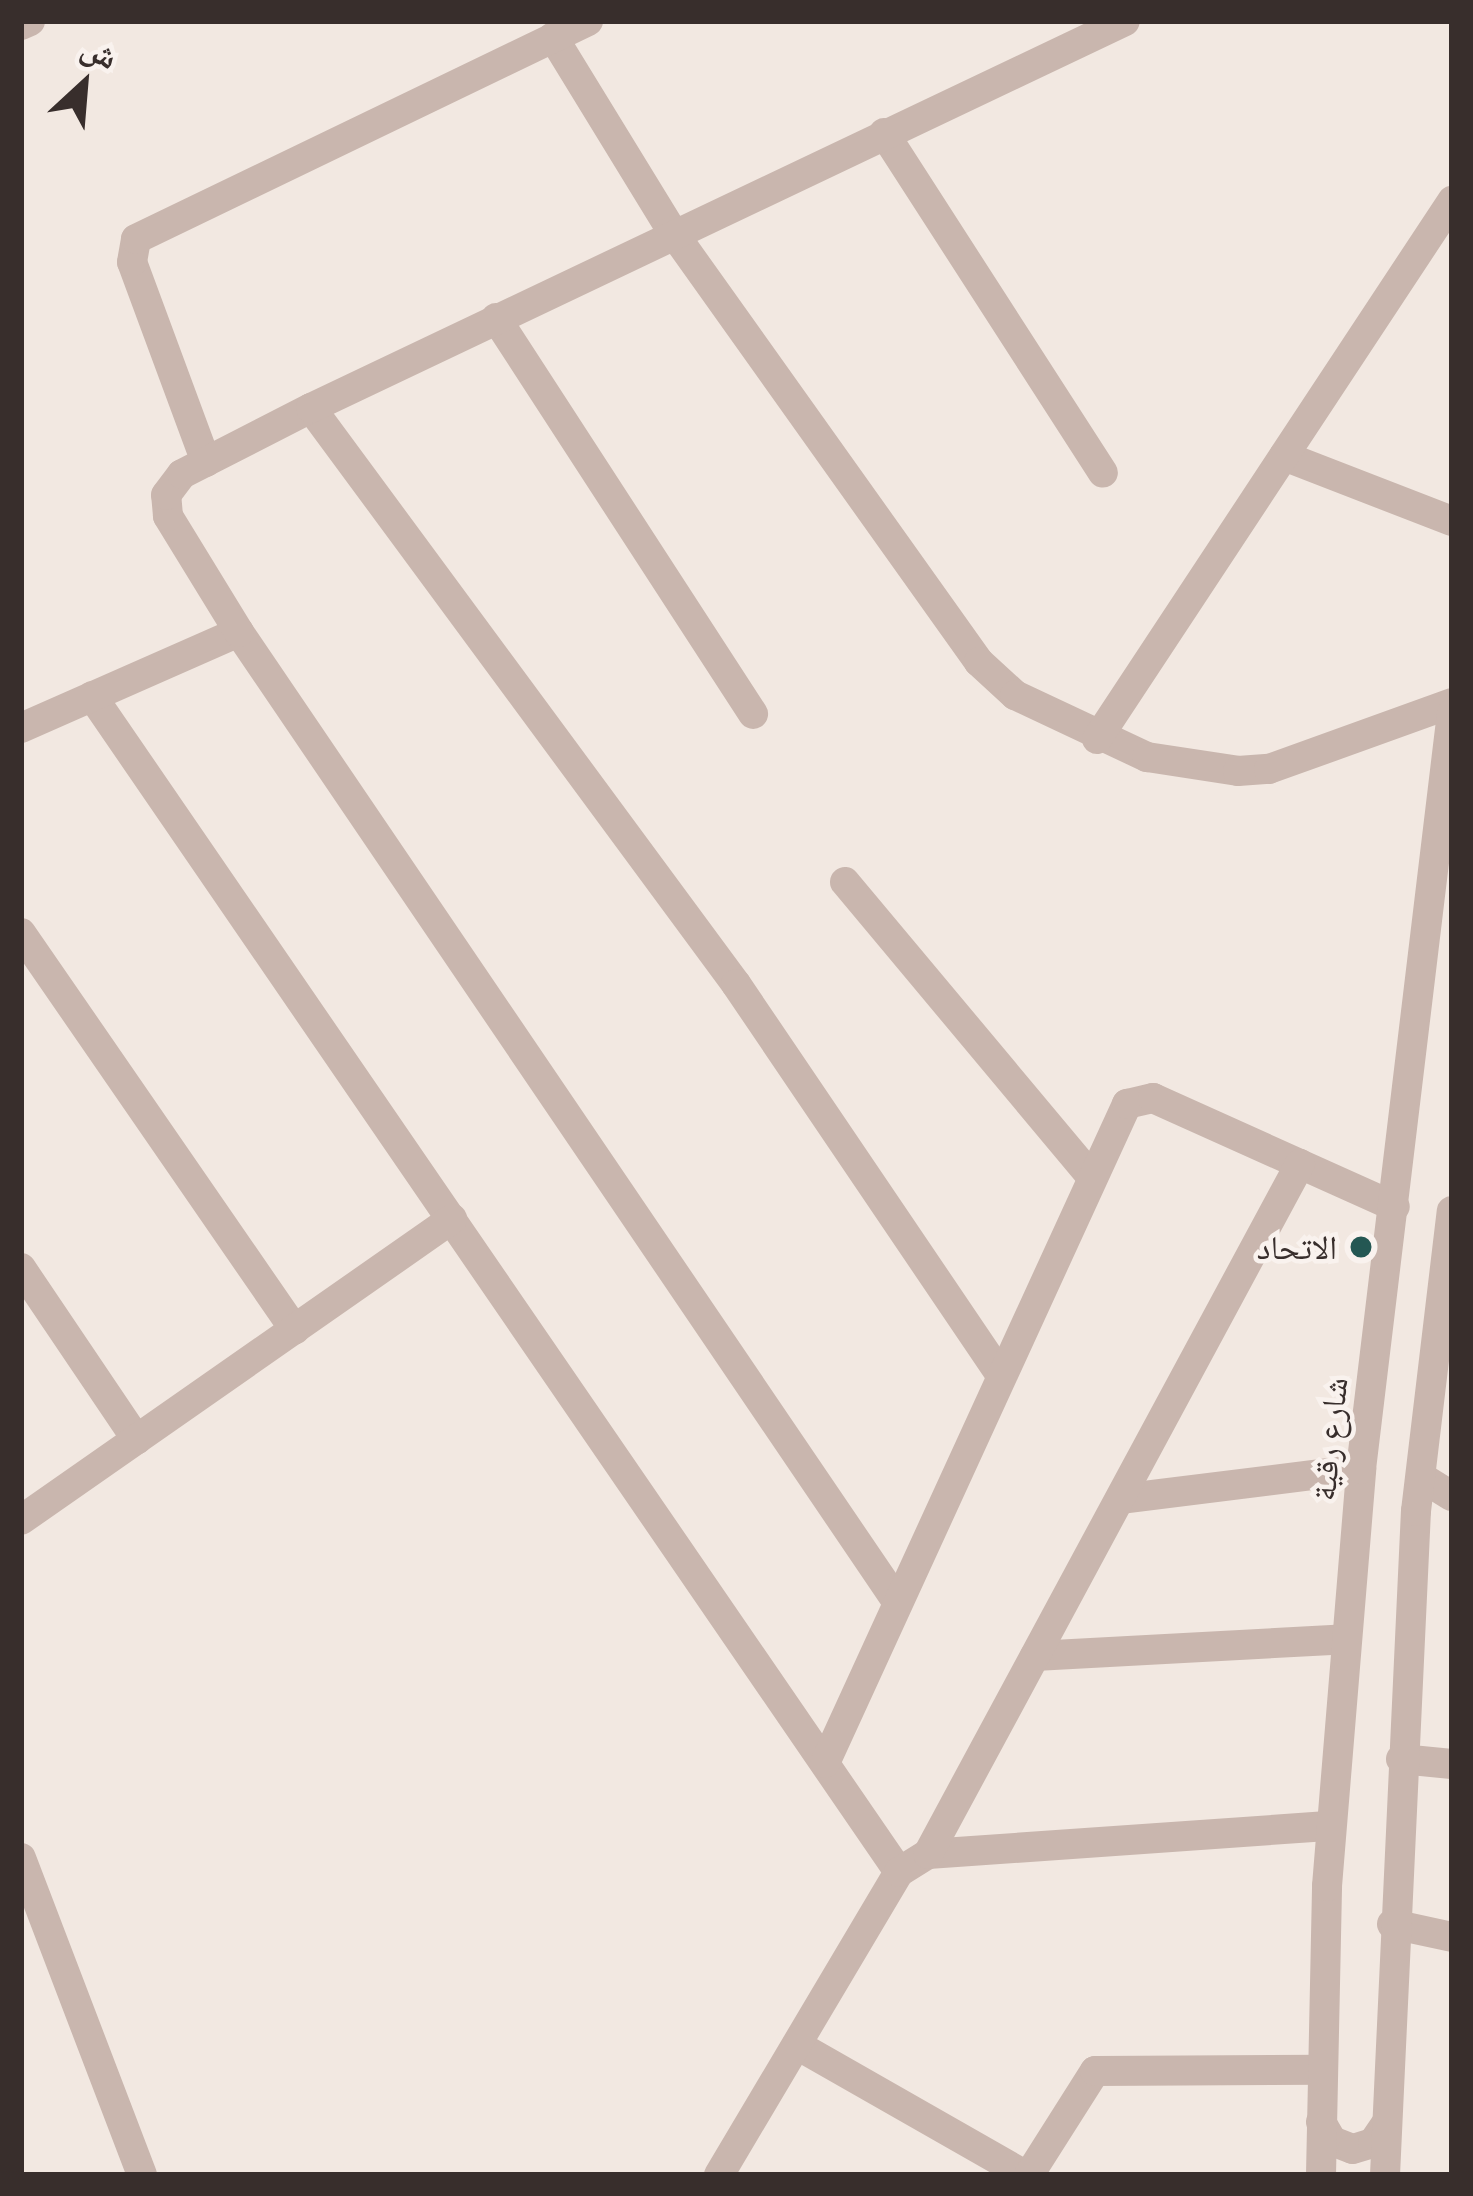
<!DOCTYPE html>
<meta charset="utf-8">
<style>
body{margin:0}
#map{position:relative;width:1473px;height:2196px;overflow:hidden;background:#f2e8e1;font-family:Ubuntu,"Noto Naskh Arabic",sans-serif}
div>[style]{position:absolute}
.minor>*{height:30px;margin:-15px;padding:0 15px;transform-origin:15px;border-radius:15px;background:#c9b6ae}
.dots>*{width:33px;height:33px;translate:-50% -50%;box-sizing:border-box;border:6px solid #f9f2ee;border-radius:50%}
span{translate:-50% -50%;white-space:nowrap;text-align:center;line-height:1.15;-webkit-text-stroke:9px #f9f2ee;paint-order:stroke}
.poi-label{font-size:33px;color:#382e2c}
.right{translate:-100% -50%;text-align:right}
.street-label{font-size:33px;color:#382e2c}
.frame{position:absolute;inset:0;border:24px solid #382e2c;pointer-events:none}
.north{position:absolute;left:24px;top:24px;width:120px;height:120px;-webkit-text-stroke:9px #f9f2ee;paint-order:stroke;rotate:26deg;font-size:33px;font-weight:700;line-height:48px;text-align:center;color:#382e2c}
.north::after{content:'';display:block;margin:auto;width:42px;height:54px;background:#382e2c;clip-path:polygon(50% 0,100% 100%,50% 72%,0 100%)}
</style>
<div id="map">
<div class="minor">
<div style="left:21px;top:25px;width:10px;rotate:-24deg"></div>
<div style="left:553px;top:37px;width:228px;rotate:58.5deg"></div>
<div style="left:672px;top:231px;width:529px;rotate:54.54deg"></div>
<div style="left:979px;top:662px;width:49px;rotate:42.5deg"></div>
<div style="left:1015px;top:695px;width:146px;rotate:25.2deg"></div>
<div style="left:1147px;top:757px;width:92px;rotate:8.7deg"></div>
<div style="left:1238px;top:771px;width:31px;rotate:-4deg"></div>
<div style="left:1269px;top:769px;width:195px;rotate:-19.8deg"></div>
<div style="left:884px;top:133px;width:404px;rotate:57.2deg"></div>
<div style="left:496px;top:318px;width:472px;rotate:57deg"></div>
<div style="left:311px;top:408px;width:716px;rotate:53.58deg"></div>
<div style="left:736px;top:984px;width:472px;rotate:55.9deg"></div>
<div style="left:1284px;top:456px;width:180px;rotate:21.2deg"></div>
<div style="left:206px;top:462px;width:213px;rotate:-110.3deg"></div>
<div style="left:132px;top:262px;width:23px;rotate:-80deg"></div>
<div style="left:136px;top:239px;width:502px;rotate:-25.75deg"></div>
<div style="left:92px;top:696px;width:1426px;rotate:55.54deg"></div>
<div style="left:21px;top:728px;width:238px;rotate:-23.8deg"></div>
<div style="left:1097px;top:739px;width:645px;rotate:-56.58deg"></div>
<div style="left:845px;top:882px;width:385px;rotate:50.1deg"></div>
<div style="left:21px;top:933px;width:482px;rotate:55.4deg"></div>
<div style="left:21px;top:1268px;width:207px;rotate:56deg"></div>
<div style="left:1421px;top:1477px;width:36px;rotate:32deg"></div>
<div style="left:1120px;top:1499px;width:243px;rotate:-7.1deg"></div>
<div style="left:21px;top:1520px;width:526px;rotate:-34.93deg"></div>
<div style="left:896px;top:1600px;width:1170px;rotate:-124.17deg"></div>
<div style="left:239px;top:632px;width:136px;rotate:-121.5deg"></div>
<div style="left:168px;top:516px;width:21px;rotate:-95deg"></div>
<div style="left:166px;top:495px;width:26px;rotate:-53deg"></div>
<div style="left:182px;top:474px;width:145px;rotate:-27.1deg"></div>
<div style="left:311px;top:408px;width:901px;rotate:-25.43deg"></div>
<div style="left:1035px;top:1656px;width:311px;rotate:-3.1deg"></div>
<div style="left:1401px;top:1759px;width:51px;rotate:5.6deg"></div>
<div style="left:825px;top:1763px;width:725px;rotate:-65.38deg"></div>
<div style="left:1127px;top:1104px;width:27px;rotate:-13deg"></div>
<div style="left:1153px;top:1098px;width:265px;rotate:24.2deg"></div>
<div style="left:928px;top:1854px;width:404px;rotate:-4deg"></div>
<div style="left:21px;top:1858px;width:339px;rotate:69.1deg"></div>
<div style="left:1392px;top:1924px;width:61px;rotate:12.2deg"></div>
<div style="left:797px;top:2045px;width:262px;rotate:29.7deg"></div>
<div style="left:1321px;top:2122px;width:22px;rotate:60deg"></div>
<div style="left:1332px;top:2141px;width:22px;rotate:21deg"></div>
<div style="left:1353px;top:2149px;width:21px;rotate:-17deg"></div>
<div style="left:1373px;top:2143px;width:23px;rotate:-56deg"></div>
<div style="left:719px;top:2175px;width:352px;rotate:-59.3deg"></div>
<div style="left:899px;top:1872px;width:34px;rotate:-32deg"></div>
<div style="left:928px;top:1854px;width:784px;rotate:-61.67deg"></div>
<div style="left:1029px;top:2175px;width:123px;rotate:-57.6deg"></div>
<div style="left:1095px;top:2071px;width:226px;rotate:-0.3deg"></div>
<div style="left:1321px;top:2175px;width:289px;rotate:-88.8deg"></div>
<div style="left:1327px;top:1886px;width:418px;rotate:-85.3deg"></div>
<div style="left:1361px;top:1469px;width:761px;rotate:-83.14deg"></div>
<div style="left:1385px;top:2175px;width:665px;rotate:-87.33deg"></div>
<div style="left:1416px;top:1511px;width:302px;rotate:-83.2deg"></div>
</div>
<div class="dots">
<div style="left:1361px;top:1247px;background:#245753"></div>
</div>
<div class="poi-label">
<span class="right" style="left:1337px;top:1247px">الاتحاد</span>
</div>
<div class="street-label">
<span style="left:1329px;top:1439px;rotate:-84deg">شارع رقية</span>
</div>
<div class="frame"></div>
<div class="north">ش</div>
</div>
